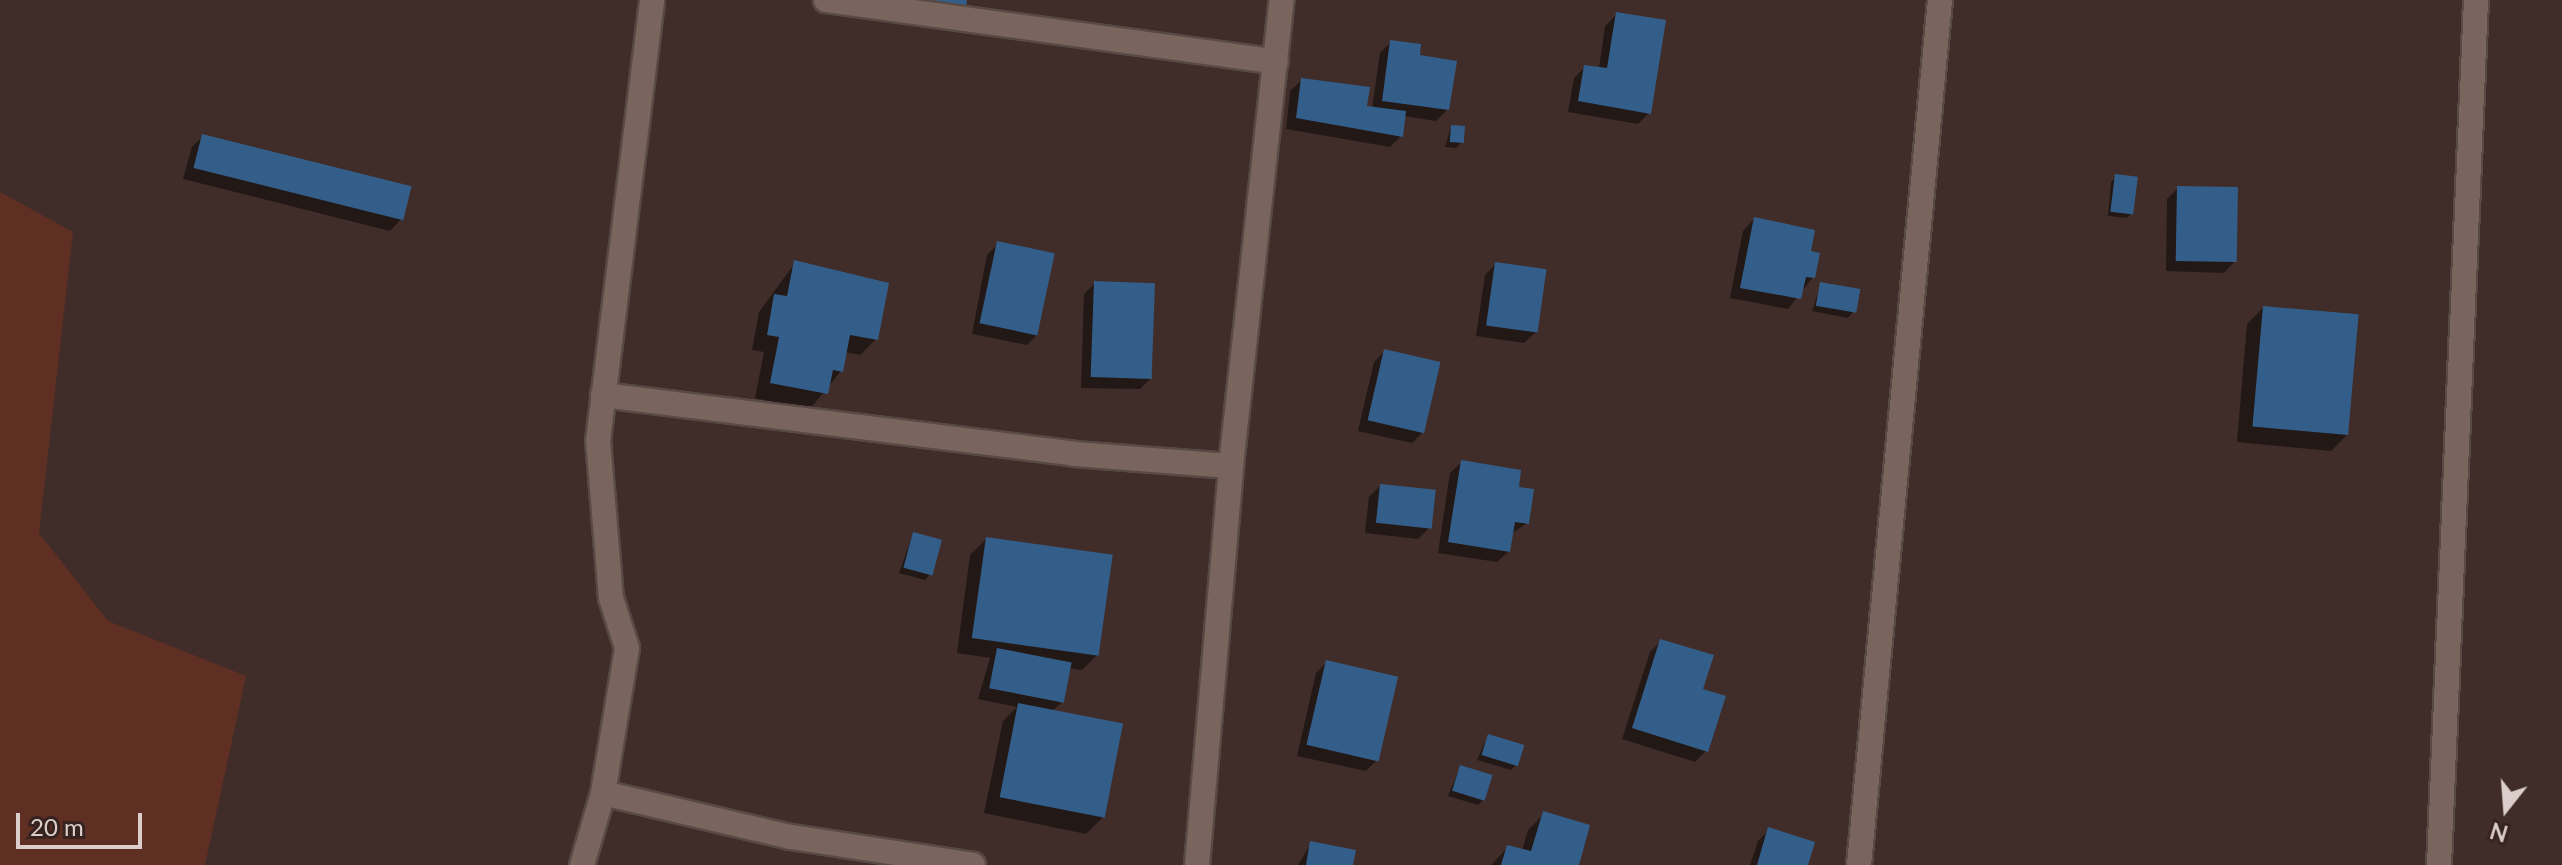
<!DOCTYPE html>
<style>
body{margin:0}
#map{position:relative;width:2562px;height:865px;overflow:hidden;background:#402d29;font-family:Lato,sans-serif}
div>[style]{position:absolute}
.green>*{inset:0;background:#5f2f24}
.shadow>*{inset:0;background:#0007}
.building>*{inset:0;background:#345e8a;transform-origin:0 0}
.roads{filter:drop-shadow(2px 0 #594945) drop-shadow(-2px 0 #594945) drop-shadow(0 2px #594945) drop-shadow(0 -2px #594945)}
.minor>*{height:24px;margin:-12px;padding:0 12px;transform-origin:12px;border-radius:12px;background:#79645e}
span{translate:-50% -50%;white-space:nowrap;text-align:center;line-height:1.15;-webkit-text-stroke:6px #36231f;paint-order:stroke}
.north{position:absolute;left:2466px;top:769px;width:80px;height:80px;-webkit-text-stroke:6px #36231f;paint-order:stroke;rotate:197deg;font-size:22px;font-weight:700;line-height:32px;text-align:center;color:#dbcecb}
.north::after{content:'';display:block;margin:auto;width:28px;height:36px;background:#dbcecb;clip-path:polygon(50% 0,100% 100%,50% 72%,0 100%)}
.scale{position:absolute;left:16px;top:813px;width:126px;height:36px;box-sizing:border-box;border:4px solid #dbcecb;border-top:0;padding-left:10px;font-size:24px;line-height:28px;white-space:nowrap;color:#dbcecb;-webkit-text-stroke:6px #36231f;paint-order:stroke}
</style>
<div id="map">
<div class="green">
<div style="clip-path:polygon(0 192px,73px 232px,39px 533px,108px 621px,246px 676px,205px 865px,0 865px)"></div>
</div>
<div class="shadow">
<div style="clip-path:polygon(894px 0,965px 0,948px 23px)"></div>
<div style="clip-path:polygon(1617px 14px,1649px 113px,1638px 124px,1568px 112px,1574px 78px,1585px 67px,1599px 69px,1605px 26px)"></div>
<div style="clip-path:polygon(1391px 42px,1418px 57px,1447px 110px,1436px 121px,1404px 116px,1401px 136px,1390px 147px,1286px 129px,1290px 91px,1302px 80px,1372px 109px,1380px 53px)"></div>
<div style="clip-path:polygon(1451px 127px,1461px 143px,1456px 148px,1445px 147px)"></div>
<div style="clip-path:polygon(203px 136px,401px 219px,390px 231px,183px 179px,192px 147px)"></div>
<div style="clip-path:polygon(2116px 177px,2132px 213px,2127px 218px,2108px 216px,2111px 182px)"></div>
<div style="clip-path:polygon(2178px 188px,2235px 261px,2224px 273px,2166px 271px,2167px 199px)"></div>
<div style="clip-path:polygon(1754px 219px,1809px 252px,1813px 277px,1788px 309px,1730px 298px,1743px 231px)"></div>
<div style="clip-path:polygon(998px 244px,1038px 334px,1027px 345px,972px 334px,987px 255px)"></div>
<div style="clip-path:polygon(795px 263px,876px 339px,860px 355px,845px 352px,841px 371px,810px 409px,755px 398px,764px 352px,752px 350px,759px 312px)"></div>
<div style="clip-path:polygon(1496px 264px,1536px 332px,1524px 343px,1476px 336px,1485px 275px)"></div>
<div style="clip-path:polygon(1095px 283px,1151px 378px,1140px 389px,1081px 388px,1084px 294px)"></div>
<div style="clip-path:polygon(1821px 284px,1853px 312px,1848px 318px,1812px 311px)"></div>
<div style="clip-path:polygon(2263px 308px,2347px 435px,2331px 451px,2237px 442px,2247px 324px)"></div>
<div style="clip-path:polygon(1385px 351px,1423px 432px,1412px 443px,1358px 431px,1374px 362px)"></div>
<div style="clip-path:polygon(1462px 462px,1516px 489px,1527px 523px,1511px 534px,1509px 551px,1497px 562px,1438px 553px,1450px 473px)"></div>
<div style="clip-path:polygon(1380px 486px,1429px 528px,1418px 539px,1365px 533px,1369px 497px)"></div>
<div style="clip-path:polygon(913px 534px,930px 574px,925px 580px,899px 573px)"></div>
<div style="clip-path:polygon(986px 539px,1098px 654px,1082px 670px,1068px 668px,1061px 703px,1051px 712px,1102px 818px,1086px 834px,984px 813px,1003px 721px,1017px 707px,978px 699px,990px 658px,957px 653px,970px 555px)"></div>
<div style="clip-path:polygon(1661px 641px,1701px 690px,1706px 751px,1695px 762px,1622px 739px,1650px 652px)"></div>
<div style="clip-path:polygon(1327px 662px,1377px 760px,1366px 771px,1297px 756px,1316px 673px)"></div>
<div style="clip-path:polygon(1488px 736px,1516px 765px,1511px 770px,1477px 760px)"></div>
<div style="clip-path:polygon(1460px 767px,1483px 800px,1478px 805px,1448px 796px)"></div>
<div style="clip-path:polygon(1544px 814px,1577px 865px,1491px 865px,1508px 847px,1522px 851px,1528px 830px)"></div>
<div style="clip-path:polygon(1769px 830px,1806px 865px,1750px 865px,1758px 841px)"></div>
<div style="clip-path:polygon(1311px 844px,1351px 865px,1298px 865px)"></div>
</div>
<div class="building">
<div style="clip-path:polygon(931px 0,967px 0,966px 8px)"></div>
<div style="clip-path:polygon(1616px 12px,1666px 20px,1651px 114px,1578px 101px,1584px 65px,1607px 68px)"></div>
<div style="clip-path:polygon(1390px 40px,1421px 44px,1420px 55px,1457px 61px,1449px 110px,1382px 101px)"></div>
<div style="clip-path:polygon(1301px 78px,1370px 87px,1367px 106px,1406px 111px,1403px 137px,1296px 118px)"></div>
<div style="left:1451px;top:125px;width:14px;height:17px;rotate:4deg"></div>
<div style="left:202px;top:134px;width:216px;height:35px;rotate:14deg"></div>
<div style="left:2115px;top:174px;width:23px;height:38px;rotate:7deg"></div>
<div style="left:2177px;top:186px;width:61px;height:75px;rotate:1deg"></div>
<div style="clip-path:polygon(1754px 217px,1815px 230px,1811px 251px,1820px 253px,1815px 278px,1806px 277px,1801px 299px,1740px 288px)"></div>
<div style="left:997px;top:241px;width:59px;height:84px;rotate:12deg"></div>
<div style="clip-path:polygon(794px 260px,889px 283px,878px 340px,850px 335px,843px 372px,833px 370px,828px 394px,770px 383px,779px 337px,767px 335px,774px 294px,787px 296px)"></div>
<div style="left:1495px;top:262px;width:52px;height:64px;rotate:8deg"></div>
<div style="left:1094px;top:281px;width:61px;height:96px;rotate:2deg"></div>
<div style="left:1820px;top:282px;width:41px;height:24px;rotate:10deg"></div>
<div style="left:2263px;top:306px;width:96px;height:121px;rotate:5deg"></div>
<div style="left:1384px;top:349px;width:58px;height:73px;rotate:13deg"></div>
<div style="clip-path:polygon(1461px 460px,1521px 470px,1519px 487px,1534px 489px,1529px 524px,1515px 522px,1510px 552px,1448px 542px)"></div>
<div style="left:1380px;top:484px;width:56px;height:39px;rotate:6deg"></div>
<div style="left:913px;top:532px;width:30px;height:37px;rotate:15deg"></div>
<div style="left:986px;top:537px;width:128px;height:102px;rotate:8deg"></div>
<div style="clip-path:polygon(1660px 639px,1714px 655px,1703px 689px,1726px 696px,1708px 752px,1632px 728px)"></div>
<div style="left:997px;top:648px;width:76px;height:41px;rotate:11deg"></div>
<div style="left:1326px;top:660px;width:74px;height:87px;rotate:13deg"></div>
<div style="left:1018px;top:703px;width:107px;height:96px;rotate:11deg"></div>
<div style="left:1488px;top:734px;width:38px;height:22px;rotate:17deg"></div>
<div style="left:1460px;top:765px;width:34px;height:27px;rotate:17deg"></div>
<div style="clip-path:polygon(1543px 811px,1590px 825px,1579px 865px,1501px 865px,1507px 845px,1531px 851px)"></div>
<div style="clip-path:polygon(1768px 827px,1815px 842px,1808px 865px,1757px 865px)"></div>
<div style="clip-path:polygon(1310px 841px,1356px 850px,1353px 865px,1306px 865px)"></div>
</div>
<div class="roads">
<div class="minor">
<div style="left:826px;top:0;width:454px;rotate:7.8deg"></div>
<div style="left:603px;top:395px;width:475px;rotate:7.1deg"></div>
<div style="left:1074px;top:454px;width:157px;rotate:4.4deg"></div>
<div style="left:603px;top:793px;width:193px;rotate:13.2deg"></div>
<div style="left:791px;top:837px;width:184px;rotate:8.7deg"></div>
<div style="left:582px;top:865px;width:75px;rotate:-73.7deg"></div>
<div style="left:603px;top:793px;width:147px;rotate:-80.6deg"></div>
<div style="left:627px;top:648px;width:52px;rotate:-107.7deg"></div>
<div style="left:611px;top:598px;width:158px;rotate:-94.7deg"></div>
<div style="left:598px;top:441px;width:444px;rotate:-83deg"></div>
<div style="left:1197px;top:865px;width:400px;rotate:-85.1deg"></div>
<div style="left:1231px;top:466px;width:469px;rotate:-83.8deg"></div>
<div style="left:1859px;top:865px;width:869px;rotate:-84.65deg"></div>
<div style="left:2439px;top:865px;width:866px;rotate:-87.55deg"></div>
</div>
</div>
<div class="north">N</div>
<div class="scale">20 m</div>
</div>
